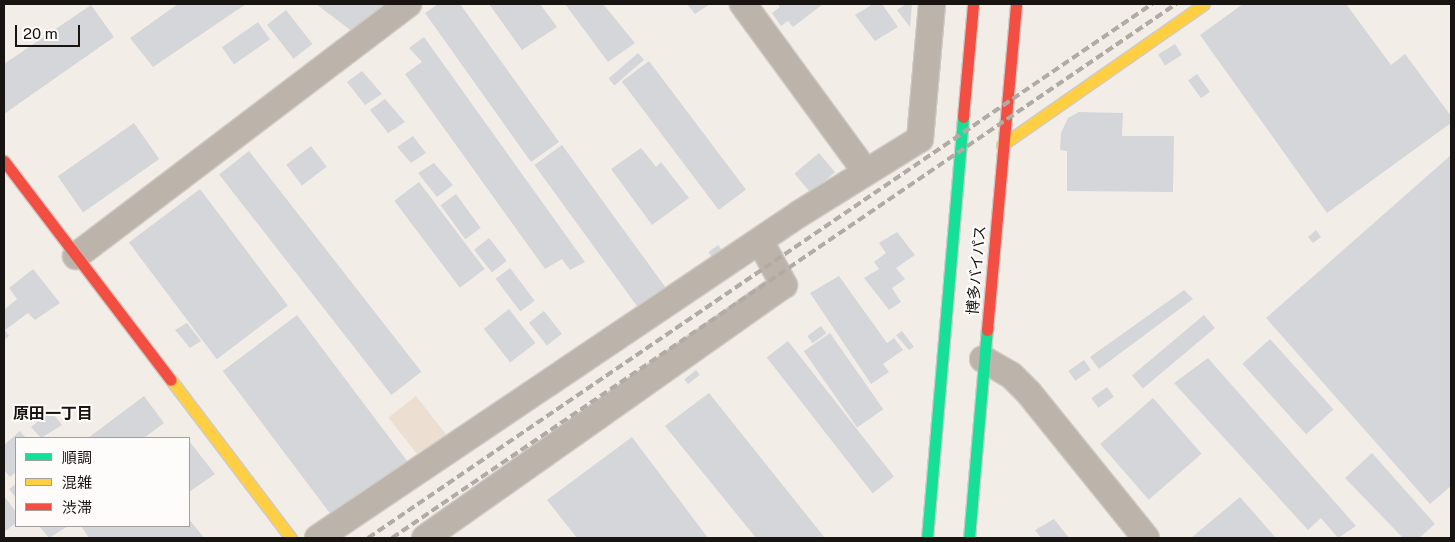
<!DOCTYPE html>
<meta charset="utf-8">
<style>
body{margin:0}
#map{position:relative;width:1455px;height:542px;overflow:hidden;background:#f3ede8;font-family:"Public Sans","Noto Sans JP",sans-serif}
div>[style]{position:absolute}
.green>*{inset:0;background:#ecdfd2;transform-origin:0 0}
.building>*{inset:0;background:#d4d6d9;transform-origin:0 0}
.roads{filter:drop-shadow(1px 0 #cfcac6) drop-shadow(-1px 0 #cfcac6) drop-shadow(0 1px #cfcac6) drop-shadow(0 -1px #cfcac6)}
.street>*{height:26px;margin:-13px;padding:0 13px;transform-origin:13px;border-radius:13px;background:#bcb3aa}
.fast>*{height:11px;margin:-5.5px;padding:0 5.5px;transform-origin:5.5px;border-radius:5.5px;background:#16e098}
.slow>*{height:11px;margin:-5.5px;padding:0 5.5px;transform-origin:5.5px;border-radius:5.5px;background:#ffcf43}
.jam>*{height:11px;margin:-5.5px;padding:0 5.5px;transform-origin:5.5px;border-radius:5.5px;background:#f24e42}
.rail>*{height:4px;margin-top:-2px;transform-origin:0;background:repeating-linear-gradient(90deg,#b1aba4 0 8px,transparent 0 12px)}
span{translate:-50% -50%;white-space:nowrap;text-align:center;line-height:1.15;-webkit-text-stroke:4px #fefcfa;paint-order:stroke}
.street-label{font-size:15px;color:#171411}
.neighbourhood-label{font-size:16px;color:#171411;font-weight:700}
.frame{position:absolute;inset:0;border:5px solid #171411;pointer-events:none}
.legend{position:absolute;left:15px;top:437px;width:175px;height:90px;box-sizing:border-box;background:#fefcfa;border:1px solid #a29f9d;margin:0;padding:6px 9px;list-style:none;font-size:15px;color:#171411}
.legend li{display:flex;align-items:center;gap:10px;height:25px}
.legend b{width:25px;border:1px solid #a29f9d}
.scale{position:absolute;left:15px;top:25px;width:65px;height:22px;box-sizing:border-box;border:2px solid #171411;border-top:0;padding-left:6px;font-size:15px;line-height:18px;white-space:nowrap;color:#171411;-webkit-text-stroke:4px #fefcfa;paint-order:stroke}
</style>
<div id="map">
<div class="green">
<div style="left:416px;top:396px;width:54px;height:35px;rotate:52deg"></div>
</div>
<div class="building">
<div style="clip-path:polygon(178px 4px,246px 4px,153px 67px,130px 38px)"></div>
<div style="clip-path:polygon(316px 4px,391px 4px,353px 32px)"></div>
<div style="clip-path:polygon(438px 4px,460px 4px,559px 142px,531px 162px,425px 13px)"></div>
<div style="clip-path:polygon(489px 4px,540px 4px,557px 27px,522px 50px)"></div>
<div style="clip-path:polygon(565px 4px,603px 4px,635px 43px,608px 62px)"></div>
<div style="clip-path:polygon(687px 4px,710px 4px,695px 14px)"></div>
<div style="clip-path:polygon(777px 4px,823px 4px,793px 27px,788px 21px,781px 26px,772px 13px,780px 7px)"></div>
<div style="clip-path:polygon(873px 4px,882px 4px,898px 27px,875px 41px,855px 15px)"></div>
<div style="clip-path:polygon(906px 4px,912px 4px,910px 27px,897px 10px)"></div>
<div style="clip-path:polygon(1243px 4px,1346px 4px,1391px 65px,1405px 54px,1451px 116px,1451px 123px,1327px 213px,1200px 35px)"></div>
<div style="clip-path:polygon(91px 5px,114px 37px,4px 114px,4px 64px)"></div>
<div style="left:286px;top:10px;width:43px;height:24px;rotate:52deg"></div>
<div style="left:258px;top:22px;width:21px;height:44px;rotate:55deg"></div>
<div style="clip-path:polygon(424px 37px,585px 262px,570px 270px,562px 259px,545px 269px,405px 74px,422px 62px,409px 48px)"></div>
<div style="left:1175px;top:44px;width:13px;height:20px;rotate:58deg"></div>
<div style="left:638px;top:53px;width:9px;height:39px;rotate:49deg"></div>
<div style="left:649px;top:61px;width:161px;height:34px;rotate:53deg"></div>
<div style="clip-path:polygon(362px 71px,382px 94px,365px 105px,347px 82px)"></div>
<div style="left:1197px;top:74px;width:22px;height:11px;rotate:54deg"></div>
<div style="clip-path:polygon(385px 99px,405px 122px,388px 133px,370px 110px)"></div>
<div style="clip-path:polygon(1079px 112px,1123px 113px,1122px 136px,1174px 136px,1173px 192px,1067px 191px,1067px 151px,1060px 150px,1061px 133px,1068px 118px)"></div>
<div style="left:134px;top:123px;width:44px;height:93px;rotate:55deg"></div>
<div style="clip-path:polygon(413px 136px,426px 153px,411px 163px,397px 147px)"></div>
<div style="left:562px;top:145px;width:183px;height:34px;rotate:54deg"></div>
<div style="left:311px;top:146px;width:26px;height:31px;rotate:53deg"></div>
<div style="clip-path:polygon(641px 148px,656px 167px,661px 162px,689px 198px,652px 225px,611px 169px)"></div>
<div style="left:249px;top:151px;width:280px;height:38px;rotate:52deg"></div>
<div style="left:819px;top:153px;width:25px;height:32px;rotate:50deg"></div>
<div style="clip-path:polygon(1451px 155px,1451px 486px,1430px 504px,1266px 318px)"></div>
<div style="clip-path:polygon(434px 163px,453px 185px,437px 197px,418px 173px)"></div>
<div style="left:419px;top:182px;width:109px;height:31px;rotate:53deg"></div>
<div style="left:200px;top:189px;width:146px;height:89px;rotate:53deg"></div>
<div style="left:456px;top:194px;width:42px;height:19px;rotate:54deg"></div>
<div style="clip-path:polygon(1316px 230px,1321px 237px,1313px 243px,1308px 237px)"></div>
<div style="clip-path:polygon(897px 232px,915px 255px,896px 268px,905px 279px,892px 288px,901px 302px,889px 310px,864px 278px,879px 269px,874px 262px,886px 253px,879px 243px)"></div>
<div style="left:489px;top:238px;width:29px;height:19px;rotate:52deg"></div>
<div style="left:718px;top:245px;width:10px;height:12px;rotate:53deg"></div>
<div style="left:510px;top:268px;width:41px;height:18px;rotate:53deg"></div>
<div style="clip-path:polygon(33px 269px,60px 303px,35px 320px,28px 313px,5px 330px,9px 336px,4px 340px,4px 310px,17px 299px,9px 288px)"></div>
<div style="clip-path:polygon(839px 276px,887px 343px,894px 338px,903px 350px,883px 364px,889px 372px,871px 384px,810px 293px)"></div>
<div style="clip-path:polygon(1184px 290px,1193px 299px,1099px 369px,1090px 357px)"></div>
<div style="left:509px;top:309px;width:43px;height:32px;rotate:52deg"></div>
<div style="left:544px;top:311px;width:29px;height:19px;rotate:52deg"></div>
<div style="left:297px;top:315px;width:190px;height:93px;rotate:53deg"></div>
<div style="left:1204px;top:315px;width:17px;height:94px;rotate:50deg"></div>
<div style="clip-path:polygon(187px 323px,201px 341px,190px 348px,175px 330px)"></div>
<div style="left:821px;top:326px;width:9px;height:17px;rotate:54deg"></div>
<div style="clip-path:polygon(902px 331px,914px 347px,909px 350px,896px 335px)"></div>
<div style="left:830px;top:333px;width:93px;height:32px;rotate:55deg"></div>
<div style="left:1270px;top:339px;width:95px;height:37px;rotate:48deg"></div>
<div style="left:788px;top:341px;width:172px;height:27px;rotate:52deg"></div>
<div style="clip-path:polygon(1208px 358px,1356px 526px,1338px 538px,1321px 518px,1308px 530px,1174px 383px)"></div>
<div style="left:1084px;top:360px;width:12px;height:19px;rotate:55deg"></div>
<div style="left:696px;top:370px;width:6px;height:15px;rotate:51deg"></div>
<div style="left:1107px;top:387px;width:12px;height:19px;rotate:55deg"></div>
<div style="clip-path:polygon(709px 393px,825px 538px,756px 538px,665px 426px)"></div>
<div style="clip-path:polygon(144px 396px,164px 423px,144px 438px,88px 438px)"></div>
<div style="left:1153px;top:398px;width:74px;height:70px;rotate:49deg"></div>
<div style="clip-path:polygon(51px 411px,62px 425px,41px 438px,31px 427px)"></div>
<div style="clip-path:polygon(20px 431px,26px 438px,16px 438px,16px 472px,10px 477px,4px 470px,4px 445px)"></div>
<div style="clip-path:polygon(632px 437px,708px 538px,577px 538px,547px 500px)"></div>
<div style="clip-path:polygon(189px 441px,215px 474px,189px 492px)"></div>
<div style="clip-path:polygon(1372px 453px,1435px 524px,1419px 538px,1403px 538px,1345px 478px)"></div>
<div style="clip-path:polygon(16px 484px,16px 498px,9px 489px)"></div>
<div style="clip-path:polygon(4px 496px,16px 512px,16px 523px,4px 532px)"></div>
<div style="clip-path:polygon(1240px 497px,1276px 538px,1191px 538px)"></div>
<div style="clip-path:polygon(189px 519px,204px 538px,89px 538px,81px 526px,189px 526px)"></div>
<div style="clip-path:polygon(1054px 519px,1069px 538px,1041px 538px,1035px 530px)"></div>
<div style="clip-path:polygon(39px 526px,68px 526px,49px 538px)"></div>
</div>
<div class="roads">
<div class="street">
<div style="left:743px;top:4px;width:208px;rotate:53.8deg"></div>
<div style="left:76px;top:256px;width:417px;rotate:-37.2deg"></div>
<div style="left:983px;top:359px;width:32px;rotate:30deg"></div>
<div style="left:1011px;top:375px;width:25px;rotate:45deg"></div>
<div style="left:1029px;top:393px;width:186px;rotate:51.1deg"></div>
<div style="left:318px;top:538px;width:580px;rotate:-33.96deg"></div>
<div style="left:799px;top:214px;width:142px;rotate:-31.8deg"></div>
<div style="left:920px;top:139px;width:136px;rotate:-84.9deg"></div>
<div style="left:425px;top:538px;width:439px;rotate:-35.2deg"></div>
<div style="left:784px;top:285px;width:50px;rotate:-118.6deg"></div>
</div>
<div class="fast">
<div style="left:927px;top:538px;width:423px;rotate:-85.1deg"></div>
<div style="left:969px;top:538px;width:209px;rotate:-85.1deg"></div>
</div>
<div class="slow">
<div style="left:1002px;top:145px;width:246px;rotate:-34.9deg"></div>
<div style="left:171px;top:380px;width:198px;rotate:52.8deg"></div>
</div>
<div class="jam">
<div style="left:963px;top:117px;width:113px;rotate:-84.9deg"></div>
<div style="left:4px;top:161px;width:275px;rotate:52.7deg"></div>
<div style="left:987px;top:330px;width:327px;rotate:-84.9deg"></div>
</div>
</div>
<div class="rail">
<div style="left:368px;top:538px;width:949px;rotate:-34.26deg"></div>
<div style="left:392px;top:538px;width:949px;rotate:-34.26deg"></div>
</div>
<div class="street-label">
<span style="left:976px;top:270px;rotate:-85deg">博多バイパス</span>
</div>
<div class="neighbourhood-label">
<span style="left:53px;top:414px">原田一丁目</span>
</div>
<div class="frame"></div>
<ul class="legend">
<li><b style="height:6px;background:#16e098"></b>順調</li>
<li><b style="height:6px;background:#ffcf43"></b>混雑</li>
<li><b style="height:6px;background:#f24e42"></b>渋滞</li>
</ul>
<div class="scale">20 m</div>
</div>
